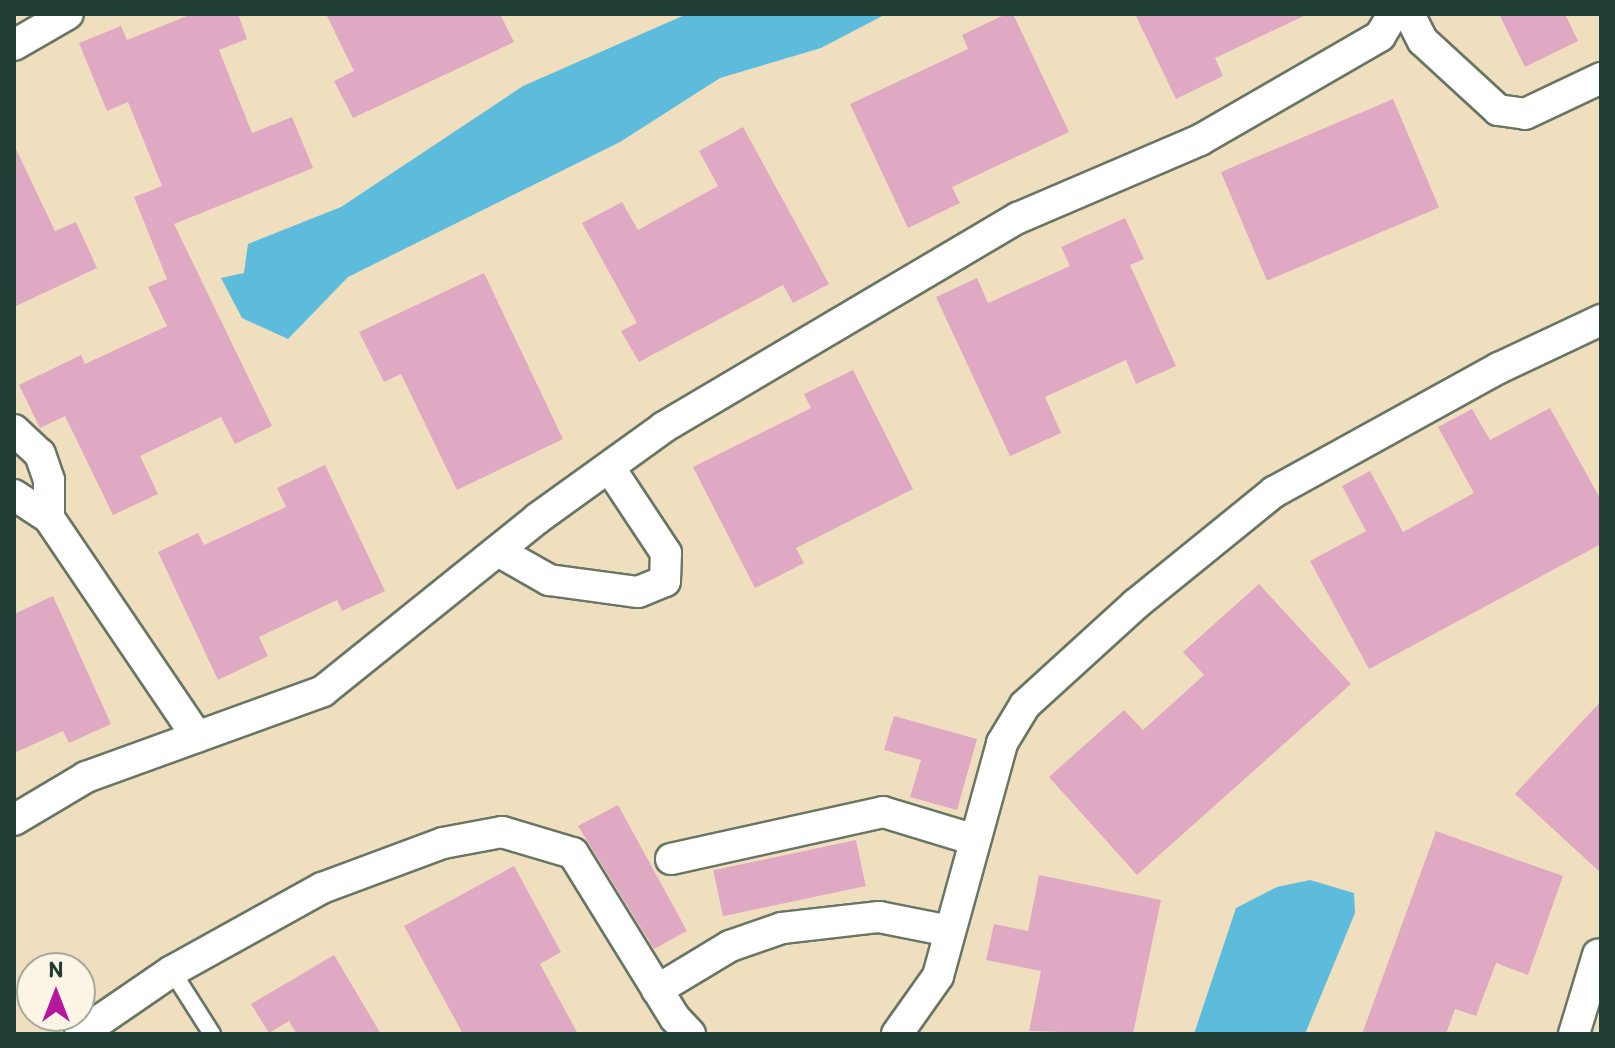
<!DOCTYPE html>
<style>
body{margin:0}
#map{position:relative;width:1615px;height:1048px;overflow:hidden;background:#f0dfbe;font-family:Itim,sans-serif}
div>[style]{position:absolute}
.water>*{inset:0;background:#5dbcdb}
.building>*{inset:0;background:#e0a9c3;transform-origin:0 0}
.roads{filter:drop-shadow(2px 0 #687664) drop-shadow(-2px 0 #687664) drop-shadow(0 2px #687664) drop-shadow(0 -2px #687664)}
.service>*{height:16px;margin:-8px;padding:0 8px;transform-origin:8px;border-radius:8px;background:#fff}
.minor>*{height:30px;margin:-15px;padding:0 15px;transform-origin:15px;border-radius:15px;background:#fff}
span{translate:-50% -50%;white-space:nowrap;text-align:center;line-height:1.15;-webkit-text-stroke:6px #fcf5e5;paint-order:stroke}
.frame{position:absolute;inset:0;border:16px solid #1f3d34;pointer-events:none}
.north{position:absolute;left:16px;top:952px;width:80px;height:80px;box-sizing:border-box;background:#fcf5e5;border:2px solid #a4ab9e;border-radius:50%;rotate:0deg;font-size:22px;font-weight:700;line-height:32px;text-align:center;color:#1f3d34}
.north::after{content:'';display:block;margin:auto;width:28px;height:36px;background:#b5179e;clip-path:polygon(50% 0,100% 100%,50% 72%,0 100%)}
</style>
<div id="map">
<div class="water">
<div style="clip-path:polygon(687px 14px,886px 14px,821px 48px,720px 78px,620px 142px,348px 277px,288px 339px,242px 318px,221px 278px,244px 273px,248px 244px,341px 207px,523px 86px)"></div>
<div style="clip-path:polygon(1310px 880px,1354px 893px,1355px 913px,1305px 1034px,1194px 1034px,1236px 908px,1277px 887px)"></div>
</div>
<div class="building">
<div style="clip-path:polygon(192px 14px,238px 14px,247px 39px,219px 50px,252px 133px,292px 117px,313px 168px,174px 224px,272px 426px,235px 444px,221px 417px,140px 456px,158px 494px,113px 515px,65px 416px,40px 428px,19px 385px,81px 355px,85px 364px,167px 326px,148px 287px,167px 279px,134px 197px,162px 186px,128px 102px,107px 111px,79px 43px,121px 26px,127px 40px)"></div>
<div style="clip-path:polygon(326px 14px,500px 14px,514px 42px,353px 118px,334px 81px,354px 71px)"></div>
<div style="clip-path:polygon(1006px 14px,1013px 14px,1069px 132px,952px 187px,960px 203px,908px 228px,850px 104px,968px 49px,962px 35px)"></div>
<div style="clip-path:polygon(1135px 14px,1308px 14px,1215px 58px,1223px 76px,1176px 99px)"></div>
<div style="clip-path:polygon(1499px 14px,1565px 14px,1578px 41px,1525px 67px)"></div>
<div style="left:1393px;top:99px;width:118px;height:187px;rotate:67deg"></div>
<div style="clip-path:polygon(743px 127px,829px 284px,793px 303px,783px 285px,639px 362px,621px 331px,637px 323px,582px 223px,622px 202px,638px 230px,718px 186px,699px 151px)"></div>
<div style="clip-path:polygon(14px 145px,55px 231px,76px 222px,97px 268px,14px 307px)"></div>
<div style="clip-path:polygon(1125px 218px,1144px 259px,1130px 265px,1176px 366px,1136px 384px,1126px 360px,1045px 397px,1061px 433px,1010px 456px,936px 297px,977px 278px,988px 303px,1070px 266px,1061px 247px)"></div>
<div style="clip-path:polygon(484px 273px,563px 439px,457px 490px,401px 374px,384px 382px,359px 332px)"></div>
<div style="clip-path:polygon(853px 370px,913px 489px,796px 548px,804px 563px,755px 588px,693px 467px,811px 408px,804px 394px)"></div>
<div style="clip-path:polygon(1550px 408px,1601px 500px,1601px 544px,1369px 669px,1310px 561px,1366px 531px,1342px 486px,1370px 471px,1403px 532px,1474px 493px,1438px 427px,1472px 409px,1490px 440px)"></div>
<div style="clip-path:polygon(325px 465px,385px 591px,342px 611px,337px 600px,259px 637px,268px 656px,218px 680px,158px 552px,198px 533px,204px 545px,286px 507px,277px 488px)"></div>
<div style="clip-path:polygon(1259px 584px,1351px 684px,1137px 875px,1049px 777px,1124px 710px,1143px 730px,1204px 675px,1183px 652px)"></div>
<div style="clip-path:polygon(53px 596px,111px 724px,69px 743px,63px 731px,14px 753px,14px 614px)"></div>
<div style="clip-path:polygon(1601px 701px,1601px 873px,1515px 794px)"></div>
<div style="clip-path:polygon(894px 716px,977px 739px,957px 810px,910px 797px,921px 760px,884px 750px)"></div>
<div style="clip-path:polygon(618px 805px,687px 931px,654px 949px,578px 826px)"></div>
<div style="clip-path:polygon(1436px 831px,1563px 876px,1528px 975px,1496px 963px,1476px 1016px,1455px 1009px,1446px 1034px,1362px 1034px)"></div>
<div style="left:856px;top:840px;width:47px;height:146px;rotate:78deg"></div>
<div style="clip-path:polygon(514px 866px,561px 952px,540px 964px,578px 1034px,463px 1034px,404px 926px)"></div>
<div style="clip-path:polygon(1039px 875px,1161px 900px,1133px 1034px,1029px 1031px,1041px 971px,986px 960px,994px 924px,1028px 931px)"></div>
<div style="clip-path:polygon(334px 955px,381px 1034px,297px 1034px,289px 1021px,269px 1033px,251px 1004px)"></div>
</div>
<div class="roads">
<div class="service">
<div style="left:172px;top:971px;width:75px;rotate:57.6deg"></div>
</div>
<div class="minor">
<div style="left:1409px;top:14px;width:30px;rotate:63deg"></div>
<div style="left:1423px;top:41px;width:102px;rotate:42.6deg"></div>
<div style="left:1498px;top:110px;width:27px;rotate:8deg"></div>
<div style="left:1525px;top:114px;width:84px;rotate:-25.3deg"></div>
<div style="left:14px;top:45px;width:62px;rotate:-29.9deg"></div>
<div style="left:14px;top:430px;width:35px;rotate:43deg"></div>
<div style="left:40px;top:454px;width:28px;rotate:71deg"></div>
<div style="left:49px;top:480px;width:38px;rotate:90deg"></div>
<div style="left:14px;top:495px;width:42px;rotate:33.3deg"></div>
<div style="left:49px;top:518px;width:264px;rotate:55.9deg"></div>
<div style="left:498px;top:551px;width:59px;rotate:29.6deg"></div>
<div style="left:549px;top:580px;width:90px;rotate:7.7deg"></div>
<div style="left:638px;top:592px;width:29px;rotate:-22deg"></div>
<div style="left:665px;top:581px;width:28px;rotate:-88deg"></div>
<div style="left:666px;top:553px;width:103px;rotate:-123.5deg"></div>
<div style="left:14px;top:820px;width:84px;rotate:-30.8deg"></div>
<div style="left:86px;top:777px;width:252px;rotate:-19.9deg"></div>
<div style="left:323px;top:691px;width:276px;rotate:-38.8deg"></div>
<div style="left:538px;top:518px;width:155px;rotate:-35.8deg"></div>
<div style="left:664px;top:427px;width:411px;rotate:-30.6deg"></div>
<div style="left:1018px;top:218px;width:198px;rotate:-23.2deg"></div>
<div style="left:1200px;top:140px;width:208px;rotate:-30deg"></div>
<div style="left:1380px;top:36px;width:26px;rotate:-59deg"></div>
<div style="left:671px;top:859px;width:217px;rotate:-12.5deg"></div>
<div style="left:883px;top:812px;width:96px;rotate:16.9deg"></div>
<div style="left:657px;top:990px;width:85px;rotate:-31.1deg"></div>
<div style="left:730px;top:946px;width:55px;rotate:-19.1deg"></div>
<div style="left:782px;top:928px;width:98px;rotate:-6.5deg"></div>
<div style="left:879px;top:917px;width:72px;rotate:11.2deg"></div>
<div style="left:80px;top:1034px;width:112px;rotate:-34.4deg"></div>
<div style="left:172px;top:971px;width:171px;rotate:-29deg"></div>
<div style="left:322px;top:888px;width:129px;rotate:-20.4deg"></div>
<div style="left:443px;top:843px;width:60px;rotate:-10.6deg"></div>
<div style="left:502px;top:832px;width:74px;rotate:16.5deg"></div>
<div style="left:573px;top:853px;width:194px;rotate:58.3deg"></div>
<div style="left:675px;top:1018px;width:22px;rotate:47deg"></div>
<div style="left:897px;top:1034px;width:71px;rotate:-54.7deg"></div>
<div style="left:938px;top:976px;width:242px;rotate:-74.6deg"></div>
<div style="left:1002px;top:743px;width:44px;rotate:-58.8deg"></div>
<div style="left:1025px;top:705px;width:150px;rotate:-42.3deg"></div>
<div style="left:1136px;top:604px;width:178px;rotate:-39.1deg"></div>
<div style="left:1274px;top:492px;width:257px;rotate:-28.9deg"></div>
<div style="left:1499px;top:368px;width:113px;rotate:-25.2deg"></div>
<div style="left:1574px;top:1034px;width:83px;rotate:-73.1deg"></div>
</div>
</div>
<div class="frame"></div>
<div class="north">N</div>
</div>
